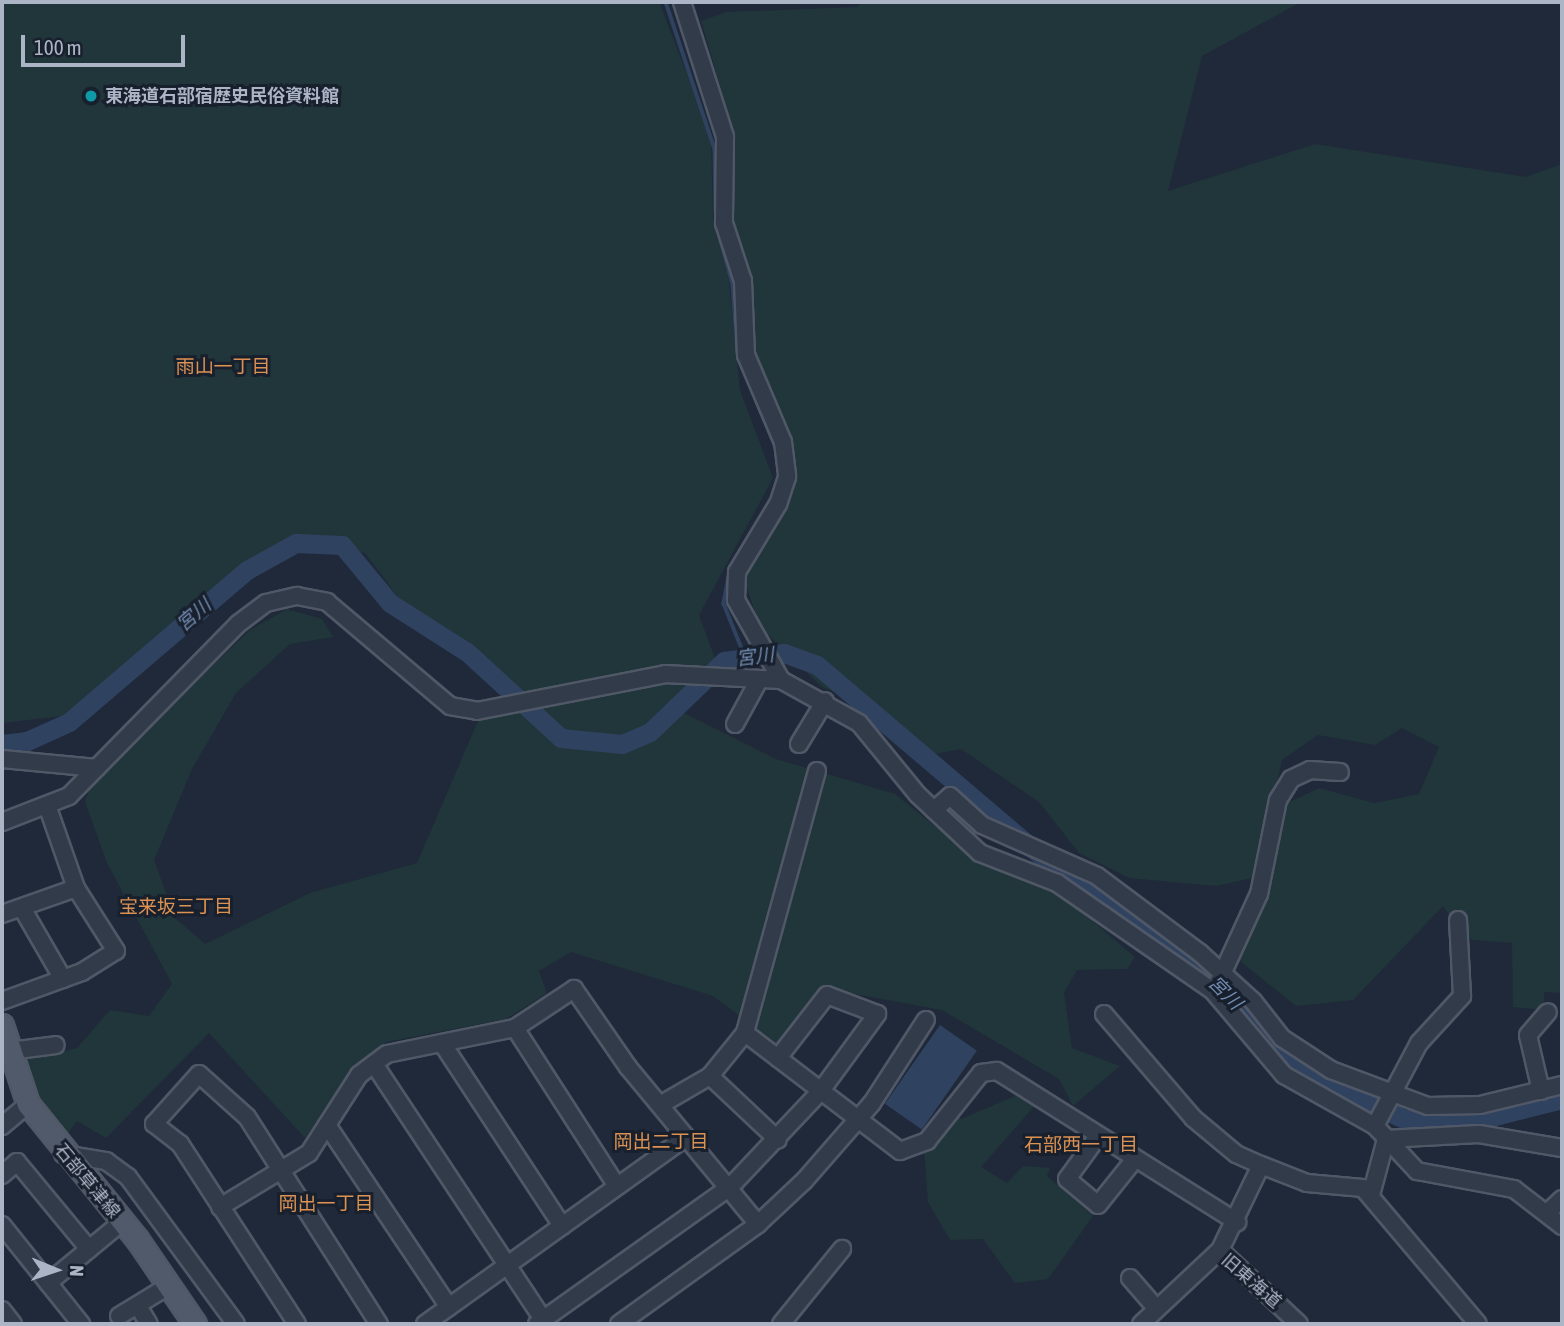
<!DOCTYPE html>
<meta charset="utf-8">
<style>
body{margin:0}
#map{position:relative;width:1564px;height:1326px;overflow:hidden;background:#1f2939;font-family:"Asap Condensed","Noto Sans JP",sans-serif}
div>[style]{position:absolute}
.green>*{inset:0;background:#20363a}
.water>*{inset:0;background:#2f4260;transform-origin:0 0}
.stream>*{height:3.5px;margin:-1.75px;padding:0 1.75px;transform-origin:1.75px;border-radius:1.75px;background:#2f4260}
.river>*{height:19px;margin:-9.5px;padding:0 9.5px;transform-origin:9.5px;border-radius:9.5px;background:#2f4260}
.roads{filter:drop-shadow(2px 0 #505867) drop-shadow(-2px 0 #505867) drop-shadow(0 2px #505867) drop-shadow(0 -2px #505867)}
.minor>*{height:16px;margin:-8px;padding:0 8px;transform-origin:8px;border-radius:8px;background:#323b49}
.major>*{height:21px;margin:-10.5px;padding:0 10.5px;transform-origin:10.5px;border-radius:10.5px;background:#505a6a}
.dots>*{width:19px;height:19px;translate:-50% -50%;box-sizing:border-box;border:4px solid #18202e;border-radius:50%}
span{translate:-50% -50%;white-space:nowrap;text-align:center;line-height:1.15;-webkit-text-stroke:6px #18202e;paint-order:stroke}
.poi-label{font-size:18px;color:#acb5c6;font-weight:700}
.left{translate:0 -50%;text-align:left}
.street-label{font-size:18px;color:#acb5c6}
.neighbourhood-label{font-size:19px;color:#db9252}
.water-label{font-size:19px;color:#728bb1;font-style:italic}
.frame{position:absolute;inset:0;border:4px solid #acb5c6;pointer-events:none}
.north{position:absolute;left:21px;top:1235px;width:70px;height:70px;-webkit-text-stroke:5px #18202e;paint-order:stroke;rotate:92deg;font-size:19px;font-weight:700;line-height:28px;text-align:center;color:#acb5c6}
.north::after{content:'';display:block;margin:auto;width:24px;height:32px;background:#acb5c6;clip-path:polygon(50% 0,100% 100%,50% 72%,0 100%)}
.scale{position:absolute;left:21px;top:35px;width:164px;height:32px;box-sizing:border-box;border:4px solid #acb5c6;border-top:0;padding-left:9px;font-size:21px;line-height:24px;white-space:nowrap;color:#acb5c6;-webkit-text-stroke:5px #18202e;paint-order:stroke}
</style>
<div id="map">
<div class="green">
<div style="clip-path:polygon(2px 2px,659px 2px,711px 135px,713px 218px,729px 281px,740px 390px,773px 478px,699px 615px,717px 664px,682px 712px,776px 759px,895px 794px,980px 862px,1053px 888px,1135px 957px,1127px 969px,1077px 970px,1064px 993px,1072px 1048px,1120px 1066px,1073px 1106px,1059px 1079px,942px 1010px,822px 988px,776px 1043px,713px 996px,571px 952px,539px 971px,547px 993px,506px 1019px,386px 1042px,348px 1075px,305px 1138px,209px 1033px,106px 1138px,77px 1121px,64px 1139px,36px 1100px,23px 1061px,77px 1048px,110px 1010px,149px 1016px,172px 984px,107px 863px,85px 802px,93px 779px,250px 630px,287px 609px,322px 619px,333px 637px,290px 644px,236px 693px,192px 769px,154px 860px,175px 918px,205px 944px,310px 893px,417px 863px,478px 721px,563px 702px,540px 694px,522px 699px,398px 597px,366px 554px,320px 535px,292px 541px,70px 715px,2px 723px)"></div>
<div style="clip-path:polygon(863px 2px,1301px 2px,1202px 56px,1168px 191px,1315px 144px,1526px 177px,1562px 164px,1562px 993px,1544px 992px,1544px 1010px,1513px 1007px,1512px 943px,1465px 939px,1443px 906px,1353px 1000px,1296px 1006px,1240px 961px,1284px 805px,1319px 788px,1374px 803px,1419px 794px,1439px 747px,1402px 728px,1375px 745px,1318px 735px,1282px 760px,1257px 877px,1216px 886px,1129px 878px,1079px 853px,1039px 802px,961px 749px,929px 755px,871px 705px,822px 687px,760px 627px,743px 576px,794px 491px,789px 433px,748px 347px,731px 225px,733px 130px,701px 21px,726px 12px,857px 7px)"></div>
<div style="clip-path:polygon(1022px 1093px,1037px 1103px,981px 1167px,1007px 1183px,1023px 1166px,1050px 1168px,1047px 1176px,1093px 1216px,1048px 1279px,1015px 1283px,983px 1239px,950px 1240px,928px 1202px,924px 1150px,956px 1115px,961px 1119px)"></div>
</div>
<div class="water">
<div style="left:940px;top:1025px;width:45px;height:96px;rotate:35deg"></div>
</div>
<div class="stream">
<div style="left:666px;top:2px;width:155px;rotate:71.6deg"></div>
<div style="left:715px;top:149px;width:63px;rotate:89.1deg"></div>
<div style="left:720px;top:237px;width:50px;rotate:74.8deg"></div>
<div style="left:733px;top:285px;width:68px;rotate:85.8deg"></div>
<div style="left:740px;top:360px;width:97px;rotate:67.7deg"></div>
<div style="left:731px;top:567px;width:38px;rotate:101deg"></div>
<div style="left:724px;top:604px;width:56px;rotate:68deg"></div>
</div>
<div class="river">
<div style="left:2px;top:744px;width:25px;rotate:-7deg"></div>
<div style="left:27px;top:741px;width:46px;rotate:-24.3deg"></div>
<div style="left:69px;top:722px;width:234px;rotate:-40.5deg"></div>
<div style="left:247px;top:570px;width:56px;rotate:-28.9deg"></div>
<div style="left:296px;top:543px;width:46px;rotate:2.5deg"></div>
<div style="left:342px;top:545px;width:75px;rotate:50.4deg"></div>
<div style="left:390px;top:603px;width:91px;rotate:32.5deg"></div>
<div style="left:467px;top:652px;width:127px;rotate:42.5deg"></div>
<div style="left:561px;top:738px;width:61px;rotate:5.6deg"></div>
<div style="left:622px;top:744px;width:30px;rotate:-23deg"></div>
<div style="left:650px;top:732px;width:103px;rotate:-43.8deg"></div>
<div style="left:724px;top:661px;width:61px;rotate:-7.6deg"></div>
<div style="left:784px;top:653px;width:35px;rotate:20deg"></div>
<div style="left:817px;top:665px;width:299px;rotate:40.4deg"></div>
<div style="left:1045px;top:859px;width:205px;rotate:35.5deg"></div>
<div style="left:1212px;top:978px;width:122px;rotate:47.3deg"></div>
<div style="left:1295px;top:1068px;width:120px;rotate:25.1deg"></div>
<div style="left:1404px;top:1119px;width:83px;rotate:-0.7deg"></div>
<div style="left:1487px;top:1118px;width:77px;rotate:-14.2deg"></div>
</div>
<div class="roads">
<div class="minor">
<div style="left:682px;top:2px;width:142px;rotate:72.3deg"></div>
<div style="left:725px;top:137px;width:86px;rotate:90.7deg"></div>
<div style="left:724px;top:223px;width:61px;rotate:71.9deg"></div>
<div style="left:743px;top:281px;width:74px;rotate:87.7deg"></div>
<div style="left:746px;top:355px;width:95px;rotate:67deg"></div>
<div style="left:783px;top:442px;width:35px;rotate:83deg"></div>
<div style="left:787px;top:477px;width:28px;rotate:108deg"></div>
<div style="left:778px;top:504px;width:79px;rotate:121.1deg"></div>
<div style="left:737px;top:572px;width:28px;rotate:92deg"></div>
<div style="left:736px;top:600px;width:92px;rotate:60.6deg"></div>
<div style="left:735px;top:724px;width:50px;rotate:-61.4deg"></div>
<div style="left:799px;top:744px;width:50px;rotate:-58.8deg"></div>
<div style="left:2px;top:759px;width:95px;rotate:5.4deg"></div>
<div style="left:817px;top:771px;width:272px;rotate:105.4deg"></div>
<div style="left:745px;top:1033px;width:195px;rotate:37.3deg"></div>
<div style="left:900px;top:1151px;width:29px;rotate:-20deg"></div>
<div style="left:927px;top:1141px;width:87px;rotate:-51.5deg"></div>
<div style="left:981px;top:1073px;width:16px;rotate:-7deg"></div>
<div style="left:997px;top:1071px;width:284px;rotate:32.2deg"></div>
<div style="left:934px;top:810px;width:21px;rotate:-41deg"></div>
<div style="left:950px;top:796px;width:43px;rotate:42.2deg"></div>
<div style="left:982px;top:825px;width:126px;rotate:23.9deg"></div>
<div style="left:1097px;top:876px;width:129px;rotate:36.8deg"></div>
<div style="left:1200px;top:953px;width:72px;rotate:42.2deg"></div>
<div style="left:1253px;top:1001px;width:47px;rotate:51.9deg"></div>
<div style="left:1282px;top:1038px;width:59px;rotate:33.1deg"></div>
<div style="left:1331px;top:1070px;width:103px;rotate:20.4deg"></div>
<div style="left:1428px;top:1106px;width:52px;rotate:-1.1deg"></div>
<div style="left:1480px;top:1105px;width:84px;rotate:-13.7deg"></div>
<div style="left:2px;top:822px;width:72px;rotate:-21.2deg"></div>
<div style="left:69px;top:796px;width:241px;rotate:-45.5deg"></div>
<div style="left:238px;top:624px;width:35px;rotate:-37deg"></div>
<div style="left:266px;top:603px;width:32px;rotate:-13deg"></div>
<div style="left:297px;top:596px;width:31px;rotate:11deg"></div>
<div style="left:327px;top:602px;width:161px;rotate:40.2deg"></div>
<div style="left:450px;top:706px;width:27px;rotate:10deg"></div>
<div style="left:477px;top:711px;width:192px;rotate:-11.1deg"></div>
<div style="left:665px;top:674px;width:116px;rotate:3deg"></div>
<div style="left:781px;top:680px;width:89px;rotate:28.9deg"></div>
<div style="left:859px;top:723px;width:93px;rotate:50.7deg"></div>
<div style="left:918px;top:795px;width:85px;rotate:43.1deg"></div>
<div style="left:980px;top:853px;width:83px;rotate:21.3deg"></div>
<div style="left:1057px;top:883px;width:190px;rotate:34.7deg"></div>
<div style="left:1213px;top:991px;width:110px;rotate:49.8deg"></div>
<div style="left:1284px;top:1075px;width:104px;rotate:29.3deg"></div>
<div style="left:1375px;top:1126px;width:62px;rotate:47deg"></div>
<div style="left:1417px;top:1171px;width:99px;rotate:10.5deg"></div>
<div style="left:1514px;top:1189px;width:61px;rotate:37.6deg"></div>
<div style="left:22px;top:908px;width:82px;rotate:60deg"></div>
<div style="left:2px;top:914px;width:78px;rotate:-19.4deg"></div>
<div style="left:1218px;top:983px;width:98px;rotate:-65.3deg"></div>
<div style="left:1259px;top:894px;width:96px;rotate:-78.6deg"></div>
<div style="left:1278px;top:800px;width:25px;rotate:-58deg"></div>
<div style="left:1291px;top:779px;width:21px;rotate:-25deg"></div>
<div style="left:1310px;top:770px;width:30px;rotate:4deg"></div>
<div style="left:2px;top:1001px;width:85px;rotate:-19.9deg"></div>
<div style="left:82px;top:972px;width:40px;rotate:-32deg"></div>
<div style="left:116px;top:951px;width:75px;rotate:-122.4deg"></div>
<div style="left:76px;top:888px;width:88px;rotate:-109.3deg"></div>
<div style="left:1104px;top:1014px;width:137px;rotate:49.4deg"></div>
<div style="left:1193px;top:1118px;width:56px;rotate:39.9deg"></div>
<div style="left:1236px;top:1154px;width:27px;rotate:24deg"></div>
<div style="left:515px;top:1028px;width:188px;rotate:57.2deg"></div>
<div style="left:442px;top:1043px;width:219px;rotate:56.7deg"></div>
<div style="left:10px;top:1051px;width:46px;rotate:-7.4deg"></div>
<div style="left:374px;top:1064px;width:312px;rotate:56.5deg"></div>
<div style="left:710px;top:1076px;width:93px;rotate:43.3deg"></div>
<div style="left:1541px;top:1091px;width:57px;rotate:-103.1deg"></div>
<div style="left:1528px;top:1035px;width:30px;rotate:-49deg"></div>
<div style="left:660px;top:1105px;width:58px;rotate:-30.1deg"></div>
<div style="left:710px;top:1076px;width:55px;rotate:-50.9deg"></div>
<div style="left:327px;top:1125px;width:219px;rotate:56.2deg"></div>
<div style="left:2px;top:1126px;width:34px;rotate:-40deg"></div>
<div style="left:1375px;top:1126px;width:94px;rotate:-62.1deg"></div>
<div style="left:1419px;top:1043px;width:64px;rotate:-47.5deg"></div>
<div style="left:1462px;top:996px;width:76px;rotate:-93deg"></div>
<div style="left:1096px;top:1139px;width:49px;rotate:125.9deg"></div>
<div style="left:1067px;top:1179px;width:40px;rotate:40deg"></div>
<div style="left:1098px;top:1205px;width:58px;rotate:-51.3deg"></div>
<div style="left:63px;top:1154px;width:44px;rotate:9.2deg"></div>
<div style="left:106px;top:1161px;width:27px;rotate:36deg"></div>
<div style="left:128px;top:1177px;width:182px;rotate:53.7deg"></div>
<div style="left:2px;top:1175px;width:20px;rotate:-41deg"></div>
<div style="left:17px;top:1162px;width:113px;rotate:50.4deg"></div>
<div style="left:1371px;top:1195px;width:58px;rotate:-75deg"></div>
<div style="left:1386px;top:1139px;width:93px;rotate:-3.1deg"></div>
<div style="left:1479px;top:1134px;width:84px;rotate:9.6deg"></div>
<div style="left:220px;top:1207px;width:104px;rotate:-31.2deg"></div>
<div style="left:309px;top:1153px;width:93px;rotate:-57.3deg"></div>
<div style="left:359px;top:1075px;width:35px;rotate:-37deg"></div>
<div style="left:387px;top:1054px;width:131px;rotate:-11.5deg"></div>
<div style="left:515px;top:1028px;width:71px;rotate:-33.5deg"></div>
<div style="left:574px;top:989px;width:95px;rotate:55.3deg"></div>
<div style="left:628px;top:1067px;width:204px;rotate:50.4deg"></div>
<div style="left:1548px;top:1212px;width:19px;rotate:-43deg"></div>
<div style="left:2px;top:1225px;width:127px;rotate:51.4deg"></div>
<div style="left:1220px;top:1250px;width:108px;rotate:43.1deg"></div>
<div style="left:1130px;top:1278px;width:40px;rotate:49deg"></div>
<div style="left:48px;top:1283px;width:96px;rotate:-39.5deg"></div>
<div style="left:138px;top:1306px;width:21px;rotate:59deg"></div>
<div style="left:2px;top:1310px;width:18px;rotate:52deg"></div>
<div style="left:119px;top:1316px;width:60px;rotate:-31.3deg"></div>
<div style="left:297px;top:1324px;width:215px;rotate:-123deg"></div>
<div style="left:180px;top:1144px;width:33px;rotate:-142deg"></div>
<div style="left:154px;top:1124px;width:67px;rotate:-48deg"></div>
<div style="left:199px;top:1074px;width:64px;rotate:41.9deg"></div>
<div style="left:247px;top:1117px;width:246px;rotate:57.5deg"></div>
<div style="left:425px;top:1324px;width:321px;rotate:-35.6deg"></div>
<div style="left:537px;top:1324px;width:238px;rotate:-35.4deg"></div>
<div style="left:731px;top:1186px;width:129px;rotate:-46.6deg"></div>
<div style="left:820px;top:1092px;width:97px;rotate:-53.8deg"></div>
<div style="left:877px;top:1014px;width:53px;rotate:-159.2deg"></div>
<div style="left:827px;top:995px;width:80px;rotate:127.9deg"></div>
<div style="left:619px;top:1324px;width:171px;rotate:-35.7deg"></div>
<div style="left:758px;top:1224px;width:63px;rotate:-43.1deg"></div>
<div style="left:804px;top:1181px;width:103px;rotate:-48.9deg"></div>
<div style="left:872px;top:1103px;width:99px;rotate:-57deg"></div>
<div style="left:781px;top:1324px;width:97px;rotate:-50.9deg"></div>
<div style="left:1141px;top:1324px;width:108px;rotate:-43.1deg"></div>
<div style="left:1220px;top:1250px;width:94px;rotate:-64.2deg"></div>
<div style="left:1261px;top:1165px;width:49px;rotate:21.4deg"></div>
<div style="left:1307px;top:1183px;width:56px;rotate:5.1deg"></div>
<div style="left:1363px;top:1188px;width:178px;rotate:49.8deg"></div>
</div>
<div class="major">
<div style="left:2px;top:1025px;width:83px;rotate:71.8deg"></div>
<div style="left:28px;top:1104px;width:174px;rotate:51.1deg"></div>
<div style="left:137px;top:1239px;width:103px;rotate:55.7deg"></div>
</div>
</div>
<div class="dots">
<div style="left:91px;top:96px;background:#0f9aa8"></div>
</div>
<div class="poi-label">
<span class="left" style="left:105px;top:96px">東海道石部宿歴史民俗資料館</span>
</div>
<div class="street-label">
<span style="left:87px;top:1181px;rotate:50deg">石部草津線</span>
<span style="left:1251px;top:1281px;rotate:41deg">旧東海道</span>
</div>
<div class="neighbourhood-label">
<span style="left:223px;top:367px">雨山一丁目</span>
<span style="left:176px;top:907px">宝来坂三丁目</span>
<span style="left:661px;top:1142px">岡出二丁目</span>
<span style="left:1081px;top:1145px">石部西一丁目</span>
<span style="left:326px;top:1204px">岡出一丁目</span>
</div>
<div class="water-label">
<span style="left:194px;top:615px;rotate:-41deg">宮川</span>
<span style="left:755px;top:657px;rotate:-7deg">宮川</span>
<span style="left:1225px;top:993px;rotate:45deg">宮川</span>
</div>
<div class="frame"></div>
<div class="north">N</div>
<div class="scale">100 m</div>
</div>
